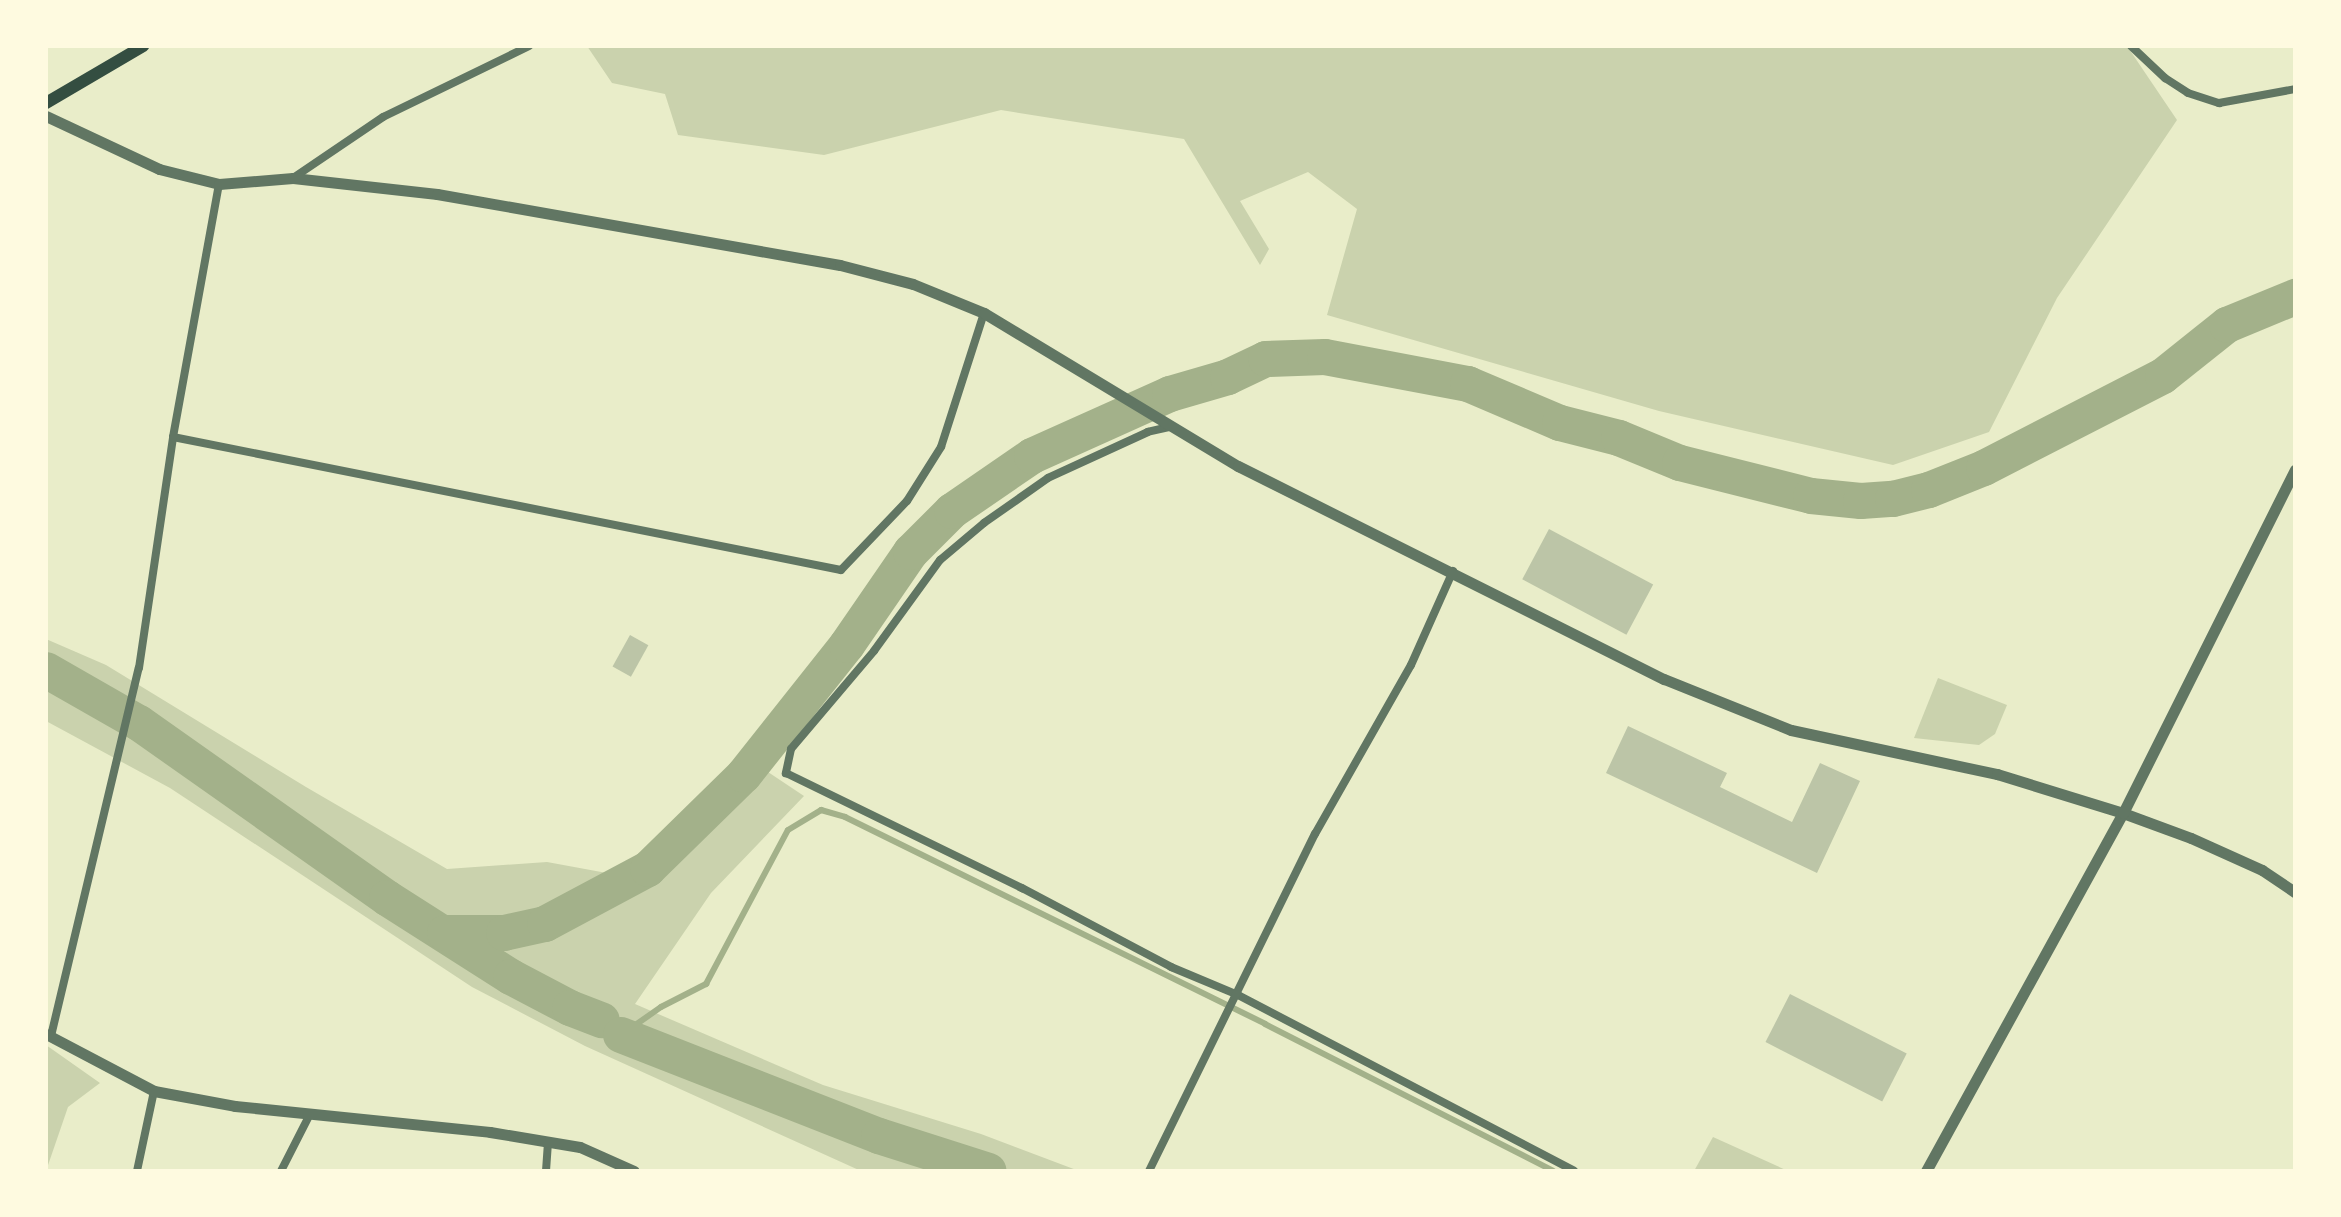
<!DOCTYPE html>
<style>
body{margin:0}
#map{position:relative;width:2341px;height:1217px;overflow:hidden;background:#e9edc9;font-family:"Nunito Sans",sans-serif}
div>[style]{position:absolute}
.green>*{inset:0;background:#cad2ad}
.stream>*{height:6px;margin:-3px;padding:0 3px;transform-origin:3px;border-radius:3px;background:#a3b18a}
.river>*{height:36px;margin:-18px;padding:0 18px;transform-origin:18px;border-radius:18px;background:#a3b18a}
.building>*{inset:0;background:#bcc5a7;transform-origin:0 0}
.minor>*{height:8px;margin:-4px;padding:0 4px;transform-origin:4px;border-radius:4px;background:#617663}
.tertiary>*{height:11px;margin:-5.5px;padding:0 5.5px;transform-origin:5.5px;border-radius:5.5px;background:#617663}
.secondary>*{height:12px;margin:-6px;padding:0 6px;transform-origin:6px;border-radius:6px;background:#344e41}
span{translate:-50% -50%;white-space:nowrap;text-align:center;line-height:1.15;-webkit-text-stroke:8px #fefae0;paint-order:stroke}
.frame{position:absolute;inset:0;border:48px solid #fefae0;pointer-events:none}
</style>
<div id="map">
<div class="green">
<div style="clip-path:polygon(587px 46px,2127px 46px,2177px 120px,2057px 298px,1989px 432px,1893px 465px,1659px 411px,1327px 315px,1357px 209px,1308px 172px,1240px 201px,1269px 249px,1260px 265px,1184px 139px,1001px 110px,824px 155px,678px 135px,665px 94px,612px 83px)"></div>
<div style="clip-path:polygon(46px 639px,106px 665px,306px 787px,447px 869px,547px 862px,623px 876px,762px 768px,804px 796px,711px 893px,635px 1004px,823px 1085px,981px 1134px,1079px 1171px,861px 1171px,585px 1046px,472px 987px,170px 788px,46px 721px)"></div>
<div style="clip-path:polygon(1938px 678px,2007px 705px,1995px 734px,1979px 745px,1914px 738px)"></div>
<div style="clip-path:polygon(46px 1045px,100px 1083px,68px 1107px,46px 1171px)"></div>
<div style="clip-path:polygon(1713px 1137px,1788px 1171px,1694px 1171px)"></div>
</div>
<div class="stream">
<div style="left:602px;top:1020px;width:24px;rotate:38deg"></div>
<div style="left:621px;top:1035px;width:49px;rotate:-35deg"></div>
<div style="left:661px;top:1007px;width:51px;rotate:-27.1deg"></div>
<div style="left:706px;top:984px;width:174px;rotate:-62deg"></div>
<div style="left:788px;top:830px;width:39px;rotate:-31deg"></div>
<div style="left:821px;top:810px;width:25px;rotate:16deg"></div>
<div style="left:845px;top:817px;width:468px;rotate:26.2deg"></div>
<div style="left:1265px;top:1024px;width:323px;rotate:27deg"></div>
</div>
<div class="river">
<div style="left:46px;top:670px;width:107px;rotate:29.7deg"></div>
<div style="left:139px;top:723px;width:304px;rotate:35.2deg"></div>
<div style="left:387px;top:898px;width:147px;rotate:32.5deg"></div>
<div style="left:511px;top:977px;width:67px;rotate:27.7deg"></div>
<div style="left:570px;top:1008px;width:34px;rotate:21deg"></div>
<div style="left:445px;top:933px;width:59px"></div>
<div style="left:504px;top:933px;width:42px;rotate:-12.4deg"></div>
<div style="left:545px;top:924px;width:117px;rotate:-28.1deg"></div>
<div style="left:648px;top:869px;width:134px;rotate:-44.4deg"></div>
<div style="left:744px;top:775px;width:166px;rotate:-51.6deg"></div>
<div style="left:847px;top:645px;width:113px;rotate:-55.5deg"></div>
<div style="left:911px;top:552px;width:58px;rotate:-45deg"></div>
<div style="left:952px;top:511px;width:97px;rotate:-34.5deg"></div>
<div style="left:1032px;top:456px;width:151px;rotate:-24.2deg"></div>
<div style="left:1170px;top:394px;width:60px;rotate:-16.3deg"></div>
<div style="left:1228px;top:377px;width:42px;rotate:-25.3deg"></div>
<div style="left:1266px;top:359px;width:59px;rotate:-1.9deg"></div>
<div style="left:1325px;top:357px;width:146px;rotate:10.7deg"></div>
<div style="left:1468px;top:384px;width:100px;rotate:23deg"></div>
<div style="left:1560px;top:423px;width:61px;rotate:14.3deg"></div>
<div style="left:1619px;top:438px;width:66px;rotate:22.3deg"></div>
<div style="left:1680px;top:463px;width:135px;rotate:14.1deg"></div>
<div style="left:1811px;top:496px;width:50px;rotate:5.7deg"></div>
<div style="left:1861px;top:501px;width:32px;rotate:-4deg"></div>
<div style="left:1893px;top:499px;width:37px;rotate:-14deg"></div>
<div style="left:1929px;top:490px;width:59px;rotate:-21.8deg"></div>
<div style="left:1984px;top:468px;width:201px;rotate:-27.2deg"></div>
<div style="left:2163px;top:376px;width:82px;rotate:-38.6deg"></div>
<div style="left:2227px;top:325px;width:74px;rotate:-22.4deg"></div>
<div style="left:621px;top:1035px;width:277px;rotate:21.4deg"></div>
<div style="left:879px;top:1136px;width:115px;rotate:17.7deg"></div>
</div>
<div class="building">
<div style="left:1549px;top:529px;width:118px;height:57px;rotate:28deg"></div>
<div style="left:630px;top:635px;width:21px;height:36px;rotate:29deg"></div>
<div style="clip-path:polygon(1628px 726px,1727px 773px,1720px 787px,1792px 822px,1820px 763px,1860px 781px,1817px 873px,1606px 773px)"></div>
<div style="left:1790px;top:994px;width:131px;height:54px;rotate:27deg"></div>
</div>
<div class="minor">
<div style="left:2131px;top:46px;width:47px;rotate:43.3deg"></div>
<div style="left:2165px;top:78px;width:27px;rotate:33deg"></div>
<div style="left:2188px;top:93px;width:33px;rotate:18deg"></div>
<div style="left:2219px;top:103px;width:77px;rotate:-10.4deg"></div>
<div style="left:293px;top:178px;width:109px;rotate:-34.1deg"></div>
<div style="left:383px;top:117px;width:162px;rotate:-25.9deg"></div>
<div style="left:1169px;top:427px;width:22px;rotate:167deg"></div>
<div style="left:1148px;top:432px;width:110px;rotate:155.3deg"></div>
<div style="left:1048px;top:478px;width:78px;rotate:144.9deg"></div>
<div style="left:984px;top:523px;width:57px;rotate:139.9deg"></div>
<div style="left:940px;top:560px;width:112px;rotate:126deg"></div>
<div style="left:874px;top:651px;width:128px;rotate:130.3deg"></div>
<div style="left:791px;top:749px;width:25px;rotate:102deg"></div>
<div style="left:786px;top:773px;width:263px;rotate:26deg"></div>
<div style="left:1022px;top:888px;width:169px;rotate:27.9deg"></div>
<div style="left:1171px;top:967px;width:73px;rotate:22.7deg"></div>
<div style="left:1238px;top:995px;width:379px;rotate:27.6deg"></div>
<div style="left:173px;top:437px;width:681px;rotate:11.26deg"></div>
<div style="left:841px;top:570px;width:95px;rotate:-46.3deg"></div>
<div style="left:907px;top:501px;width:64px;rotate:-57.8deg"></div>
<div style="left:941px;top:447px;width:141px;rotate:-72.2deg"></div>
<div style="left:51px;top:1036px;width:378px;rotate:-76.6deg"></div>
<div style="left:139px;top:668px;width:233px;rotate:-81.6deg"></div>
<div style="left:173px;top:437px;width:257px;rotate:-79.7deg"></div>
<div style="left:137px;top:1171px;width:82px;rotate:-78deg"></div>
<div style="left:281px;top:1171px;width:64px;rotate:-63deg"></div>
<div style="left:546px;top:1171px;width:29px;rotate:-86deg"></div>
<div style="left:1149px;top:1171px;width:376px;rotate:-63.8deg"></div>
<div style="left:1315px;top:834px;width:194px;rotate:-60.4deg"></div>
<div style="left:1411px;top:665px;width:103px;rotate:-65.9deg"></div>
</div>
<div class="tertiary">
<div style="left:46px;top:116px;width:125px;rotate:25.1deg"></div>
<div style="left:159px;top:169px;width:62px;rotate:14deg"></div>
<div style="left:219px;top:184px;width:74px;rotate:-4.6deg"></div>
<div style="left:293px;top:178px;width:145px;rotate:6.3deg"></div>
<div style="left:437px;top:194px;width:409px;rotate:10deg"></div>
<div style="left:840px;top:265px;width:75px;rotate:14.6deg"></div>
<div style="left:913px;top:284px;width:77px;rotate:22.2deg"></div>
<div style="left:984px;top:313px;width:297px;rotate:31.1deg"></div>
<div style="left:1238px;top:466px;width:476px;rotate:26.6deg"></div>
<div style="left:1664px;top:679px;width:137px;rotate:21.9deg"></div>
<div style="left:1791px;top:730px;width:211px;rotate:12.1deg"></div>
<div style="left:1997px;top:774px;width:132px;rotate:17.2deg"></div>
<div style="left:2123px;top:813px;width:72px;rotate:20.2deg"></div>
<div style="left:2191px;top:838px;width:78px;rotate:24.3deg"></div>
<div style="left:2262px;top:870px;width:40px;rotate:34deg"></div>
<div style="left:46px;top:1034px;width:122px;rotate:27.8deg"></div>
<div style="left:154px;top:1091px;width:82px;rotate:10.5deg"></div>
<div style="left:235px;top:1106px;width:256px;rotate:5.8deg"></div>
<div style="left:490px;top:1132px;width:91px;rotate:9.5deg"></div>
<div style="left:580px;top:1147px;width:59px;rotate:24deg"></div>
<div style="left:1926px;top:1171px;width:409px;rotate:-61.2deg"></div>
<div style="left:2123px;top:813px;width:384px;rotate:-63.4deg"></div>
</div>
<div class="secondary">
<div style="left:46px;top:103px;width:113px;rotate:-30.4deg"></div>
</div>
<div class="frame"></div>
</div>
